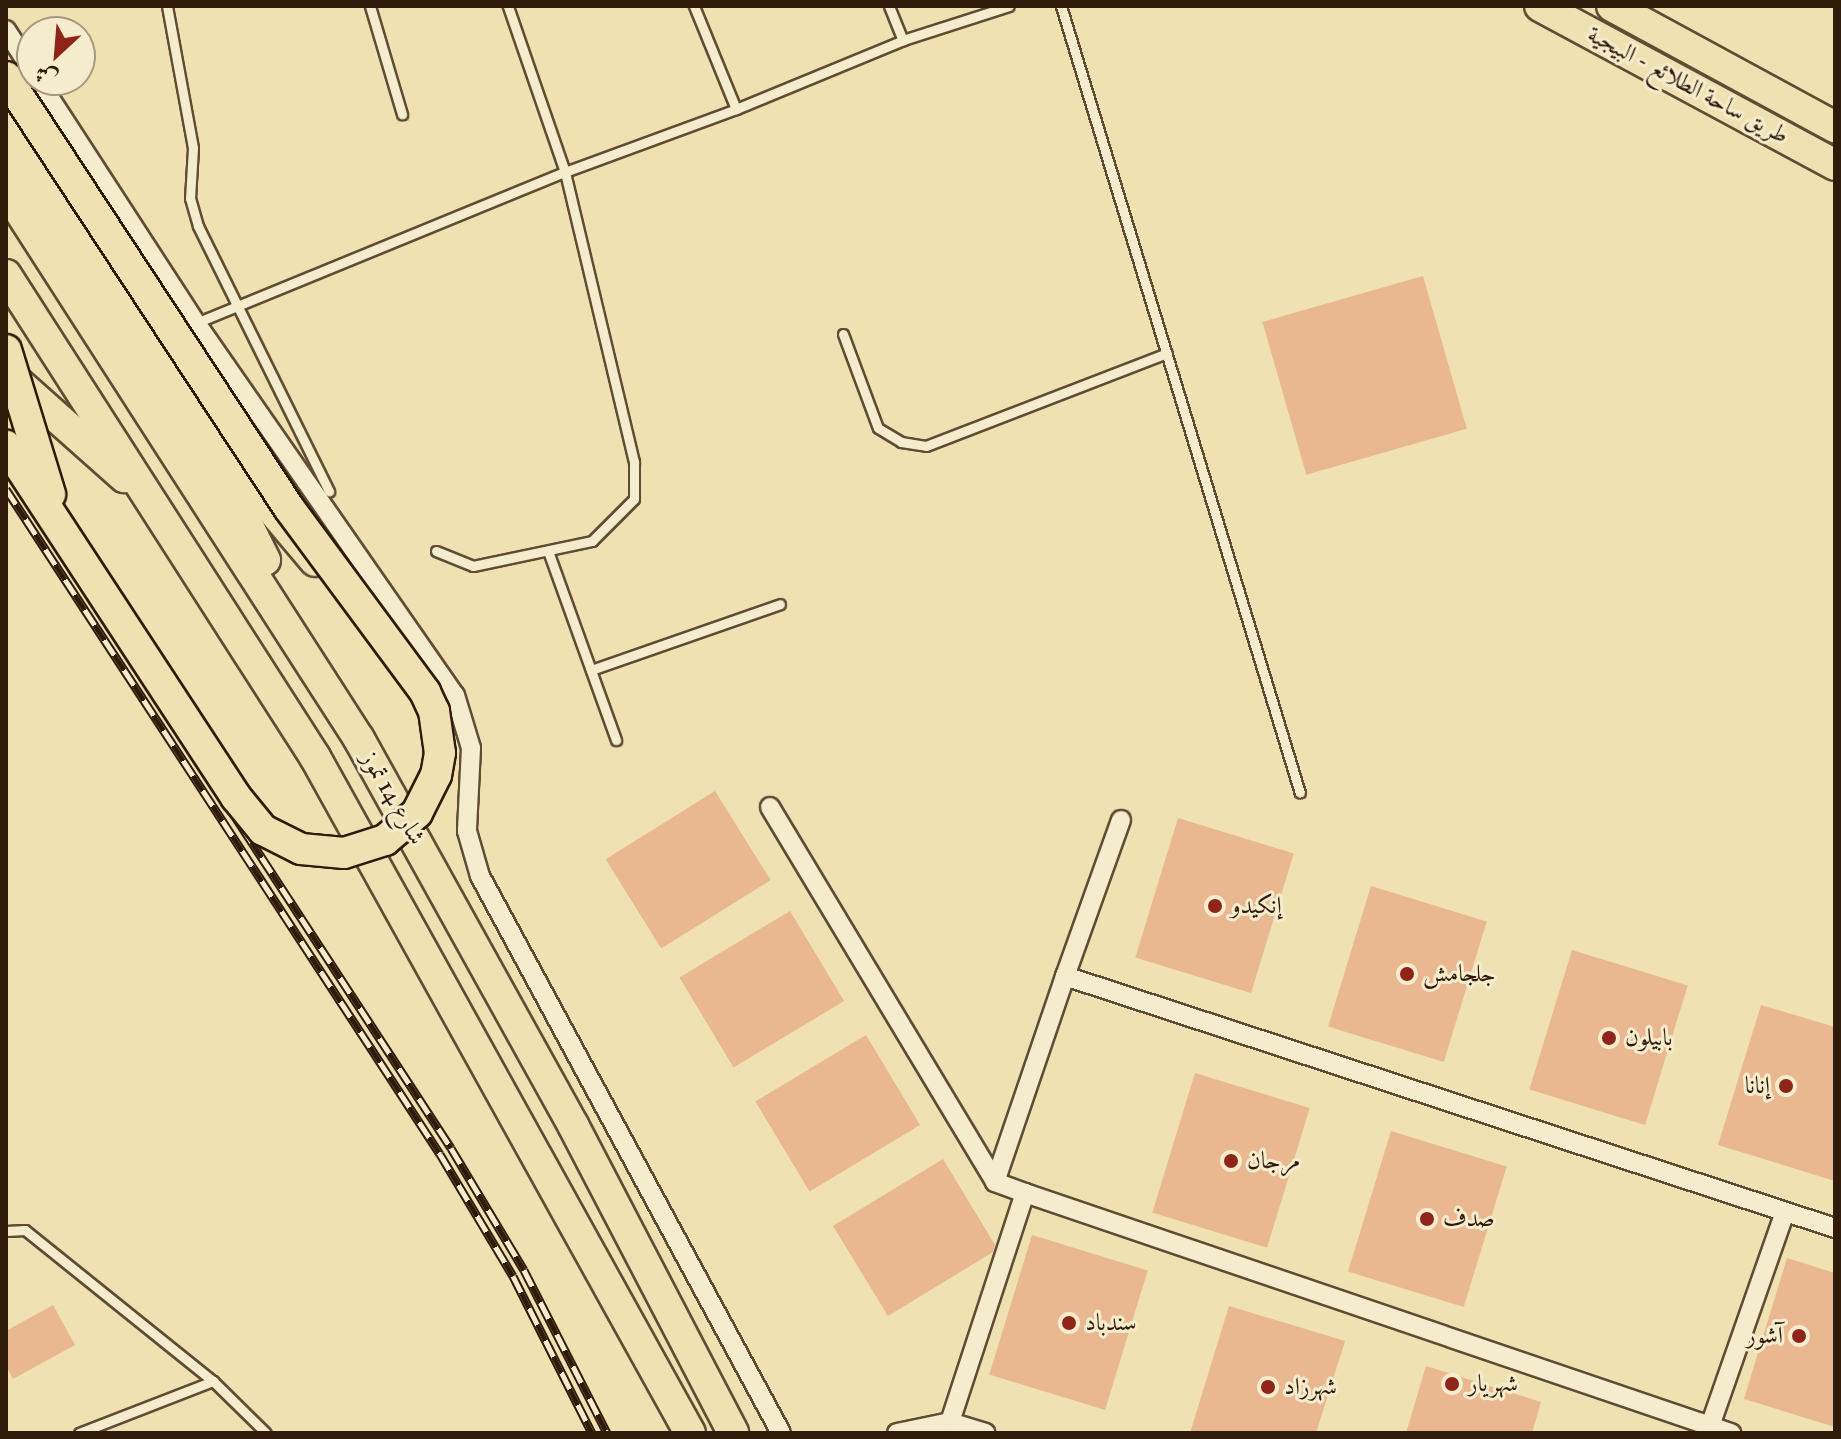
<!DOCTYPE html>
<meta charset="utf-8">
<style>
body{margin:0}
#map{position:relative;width:1841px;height:1439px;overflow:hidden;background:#efe1b2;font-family:"IM FELL Great Primer",Amiri,serif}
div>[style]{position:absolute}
.building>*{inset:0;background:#e9b890;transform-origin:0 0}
.roads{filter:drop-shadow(2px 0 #604c34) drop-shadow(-2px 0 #604c34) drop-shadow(0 2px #604c34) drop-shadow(0 -2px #604c34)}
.service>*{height:9px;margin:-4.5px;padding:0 4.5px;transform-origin:4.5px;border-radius:4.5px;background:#f5eccd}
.minor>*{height:18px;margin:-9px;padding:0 9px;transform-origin:9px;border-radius:9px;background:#f5eccd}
.primary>*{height:30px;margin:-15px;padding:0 15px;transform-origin:15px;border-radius:15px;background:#efe1b2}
.rail>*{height:9px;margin-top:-4.5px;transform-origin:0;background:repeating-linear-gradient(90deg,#f5eccd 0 18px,#301b0a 0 36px);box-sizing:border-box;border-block:2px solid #301b0a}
.bridges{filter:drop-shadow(2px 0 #301b0a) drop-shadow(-2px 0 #301b0a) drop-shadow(0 2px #301b0a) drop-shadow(0 -2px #301b0a)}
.primary-bridge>*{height:30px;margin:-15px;padding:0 15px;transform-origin:15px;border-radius:15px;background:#efe1b2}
.dots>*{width:22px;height:22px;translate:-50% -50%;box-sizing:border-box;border:4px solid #f5eccd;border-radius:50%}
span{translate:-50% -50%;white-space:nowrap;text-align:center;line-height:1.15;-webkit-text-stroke:6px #f5eccd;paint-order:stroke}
.street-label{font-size:24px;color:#301b0a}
.poi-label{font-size:24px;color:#301b0a}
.left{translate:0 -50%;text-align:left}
.right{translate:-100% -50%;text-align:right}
.frame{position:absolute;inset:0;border:8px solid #301b0a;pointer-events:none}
.north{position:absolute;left:16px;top:16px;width:80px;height:80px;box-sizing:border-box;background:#f5eccd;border:2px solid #a6987f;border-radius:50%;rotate:206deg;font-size:22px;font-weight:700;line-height:32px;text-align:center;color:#301b0a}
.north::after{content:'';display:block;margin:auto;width:28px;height:36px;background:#8f2418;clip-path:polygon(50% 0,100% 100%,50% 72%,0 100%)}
</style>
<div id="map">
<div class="building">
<div style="left:1423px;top:276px;width:159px;height:167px;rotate:74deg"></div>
<div style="left:715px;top:791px;width:105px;height:129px;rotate:58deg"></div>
<div style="left:1178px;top:818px;width:121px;height:146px;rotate:17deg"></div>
<div style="left:1371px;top:886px;width:121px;height:147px;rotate:17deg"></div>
<div style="left:790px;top:911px;width:105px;height:129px;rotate:59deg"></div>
<div style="left:1572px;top:950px;width:121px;height:146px;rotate:17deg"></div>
<div style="clip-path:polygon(1761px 1005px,1835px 1027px,1835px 1181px,1718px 1145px)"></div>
<div style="left:866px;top:1035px;width:105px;height:129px;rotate:59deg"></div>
<div style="left:1195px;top:1073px;width:120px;height:146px;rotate:17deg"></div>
<div style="left:1391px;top:1131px;width:121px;height:147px;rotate:17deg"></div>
<div style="clip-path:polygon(943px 1159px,995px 1245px,993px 1252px,888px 1316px,833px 1226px)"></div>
<div style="left:1032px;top:1235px;width:121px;height:146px;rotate:17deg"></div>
<div style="clip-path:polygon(1787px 1258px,1835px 1273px,1835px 1427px,1744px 1399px)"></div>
<div style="clip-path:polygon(53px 1305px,75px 1345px,13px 1379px,6px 1366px,6px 1331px)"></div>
<div style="clip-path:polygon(1229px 1306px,1345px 1341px,1316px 1433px,1190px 1433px)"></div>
<div style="clip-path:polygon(1426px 1366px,1541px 1402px,1532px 1433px,1406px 1433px)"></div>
</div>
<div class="roads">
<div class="service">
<div style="left:167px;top:6px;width:144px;rotate:79.6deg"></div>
<div style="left:193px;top:148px;width:50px;rotate:93.4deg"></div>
<div style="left:190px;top:198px;width:29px;rotate:74deg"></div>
<div style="left:198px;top:226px;width:296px;rotate:63.7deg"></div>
<div style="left:370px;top:6px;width:113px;rotate:73.5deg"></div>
<div style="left:694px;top:6px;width:111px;rotate:67.8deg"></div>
<div style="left:889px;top:6px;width:37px;rotate:68deg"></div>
<div style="left:1061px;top:6px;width:822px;rotate:73.11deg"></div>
<div style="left:196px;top:323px;width:399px;rotate:-22.3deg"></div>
<div style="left:565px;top:172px;width:182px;rotate:-20.2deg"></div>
<div style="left:736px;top:109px;width:181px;rotate:-22.4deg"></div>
<div style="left:903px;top:40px;width:111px;rotate:-17.8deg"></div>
<div style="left:843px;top:334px;width:100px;rotate:69.6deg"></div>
<div style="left:878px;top:428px;width:27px;rotate:31deg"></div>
<div style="left:901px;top:442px;width:25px;rotate:9deg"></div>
<div style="left:926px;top:446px;width:258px;rotate:-21.1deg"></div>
<div style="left:436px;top:551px;width:40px;rotate:22deg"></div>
<div style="left:473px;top:566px;width:122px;rotate:-11.9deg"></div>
<div style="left:592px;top:541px;width:59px;rotate:-45deg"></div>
<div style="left:634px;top:499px;width:37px;rotate:-90deg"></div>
<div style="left:634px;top:462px;width:298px;rotate:-103.4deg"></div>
<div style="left:565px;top:172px;width:176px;rotate:-109deg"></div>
<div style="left:548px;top:551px;width:201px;rotate:70.2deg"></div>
<div style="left:591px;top:670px;width:200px;rotate:-19.2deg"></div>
<div style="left:6px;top:1231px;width:19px;rotate:-3deg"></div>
<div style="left:25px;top:1230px;width:241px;rotate:38.8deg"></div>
<div style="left:213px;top:1381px;width:74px;rotate:44.5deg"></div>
<div style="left:79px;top:1433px;width:144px;rotate:-21.2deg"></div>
</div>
<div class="minor">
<div style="left:6px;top:30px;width:48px;rotate:57deg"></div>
<div style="left:38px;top:80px;width:290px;rotate:57deg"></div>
<div style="left:196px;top:323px;width:453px;rotate:55.2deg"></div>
<div style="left:455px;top:695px;width:55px;rotate:73.2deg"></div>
<div style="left:471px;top:748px;width:83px;rotate:92.8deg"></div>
<div style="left:467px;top:831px;width:47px;rotate:73.9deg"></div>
<div style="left:480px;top:876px;width:633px;rotate:61.61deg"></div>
<div style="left:770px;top:807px;width:437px;rotate:59deg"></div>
<div style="left:1121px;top:820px;width:166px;rotate:109.7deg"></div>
<div style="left:1065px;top:976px;width:810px;rotate:18.12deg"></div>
<div style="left:1025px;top:1193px;width:32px;rotate:-160deg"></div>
<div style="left:995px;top:1182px;width:218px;rotate:-71.2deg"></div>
<div style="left:950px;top:1422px;width:241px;rotate:-71.9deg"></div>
<div style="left:1025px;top:1193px;width:746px;rotate:18.78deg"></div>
<div style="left:1710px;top:1426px;width:227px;rotate:-70.7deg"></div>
<div style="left:897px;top:1433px;width:54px;rotate:-11.7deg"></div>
<div style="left:950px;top:1422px;width:37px;rotate:17deg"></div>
</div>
<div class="primary">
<div style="left:1540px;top:6px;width:335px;rotate:28.3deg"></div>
<div style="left:1612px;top:6px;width:254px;rotate:28.5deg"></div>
<div style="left:6px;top:111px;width:432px;rotate:57deg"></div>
<div style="left:241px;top:473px;width:115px;rotate:49.9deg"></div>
<div style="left:6px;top:150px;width:438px;rotate:57.1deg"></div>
<div style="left:244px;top:518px;width:47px;rotate:63.4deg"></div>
<div style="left:6px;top:190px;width:653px;rotate:57.26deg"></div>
<div style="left:359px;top:739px;width:441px;rotate:61deg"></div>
<div style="left:573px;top:1125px;width:347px;rotate:62.5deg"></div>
<div style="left:6px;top:275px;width:573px;rotate:57.34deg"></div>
<div style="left:315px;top:757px;width:773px;rotate:60.98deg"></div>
<div style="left:7px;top:373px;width:157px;rotate:41.6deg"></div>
</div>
</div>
<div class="rail">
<div style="left:6px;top:465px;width:815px;rotate:56.91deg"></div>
<div style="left:451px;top:1148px;width:142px;rotate:59.1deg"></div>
<div style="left:524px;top:1270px;width:183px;rotate:63deg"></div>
<div style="left:6px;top:489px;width:794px;rotate:56.87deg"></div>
<div style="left:440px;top:1154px;width:142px;rotate:59.1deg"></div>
<div style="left:513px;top:1276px;width:176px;rotate:63.3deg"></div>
</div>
<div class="bridges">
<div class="primary-bridge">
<div style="left:6px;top:77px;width:516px;rotate:56.71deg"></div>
<div style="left:289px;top:508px;width:229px;rotate:53.5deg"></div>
<div style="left:425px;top:692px;width:21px;rotate:65deg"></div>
<div style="left:434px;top:711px;width:42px;rotate:81.9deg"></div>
<div style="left:440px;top:753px;width:22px;rotate:100deg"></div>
<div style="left:436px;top:775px;width:42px;rotate:116.6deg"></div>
<div style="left:417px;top:813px;width:42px;rotate:139.8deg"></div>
<div style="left:385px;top:840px;width:43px;rotate:162.4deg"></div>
<div style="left:344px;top:853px;width:43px;rotate:-174.7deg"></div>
<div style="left:301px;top:849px;width:42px;rotate:-153.4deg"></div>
<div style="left:263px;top:830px;width:43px;rotate:-129.3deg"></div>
<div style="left:236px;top:797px;width:420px;rotate:-123.2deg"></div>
<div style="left:6px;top:350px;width:151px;rotate:73deg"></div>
</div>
</div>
<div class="dots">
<div style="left:1215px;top:906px;background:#8f2418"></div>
<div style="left:1407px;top:974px;background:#8f2418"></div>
<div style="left:1609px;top:1038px;background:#8f2418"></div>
<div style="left:1786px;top:1086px;background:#8f2418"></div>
<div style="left:1231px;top:1161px;background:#8f2418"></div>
<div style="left:1427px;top:1219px;background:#8f2418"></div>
<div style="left:1069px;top:1323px;background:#8f2418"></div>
<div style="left:1799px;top:1336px;background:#8f2418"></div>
<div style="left:1452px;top:1384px;background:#8f2418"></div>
<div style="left:1268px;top:1387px;background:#8f2418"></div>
</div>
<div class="street-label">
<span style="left:1688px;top:85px;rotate:28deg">طريق ساحة الطلائع - البيجية</span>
<span style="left:393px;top:798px;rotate:60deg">شارع 14 تموز</span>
</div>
<div class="poi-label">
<span class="left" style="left:1231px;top:906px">إنكيدو</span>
<span class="left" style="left:1423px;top:974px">جلجامش</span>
<span class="left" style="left:1625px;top:1038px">بابيلون</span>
<span class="right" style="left:1770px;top:1086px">إنانا</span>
<span class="left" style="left:1247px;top:1161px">مرجان</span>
<span class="left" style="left:1443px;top:1219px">صدف</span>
<span class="left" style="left:1085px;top:1323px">سندباد</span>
<span class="right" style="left:1783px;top:1336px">آشور</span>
<span class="left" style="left:1468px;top:1384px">شهريار</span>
<span class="left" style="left:1284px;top:1387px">شهرزاد</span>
</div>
<div class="frame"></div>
<div class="north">ش</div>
</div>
